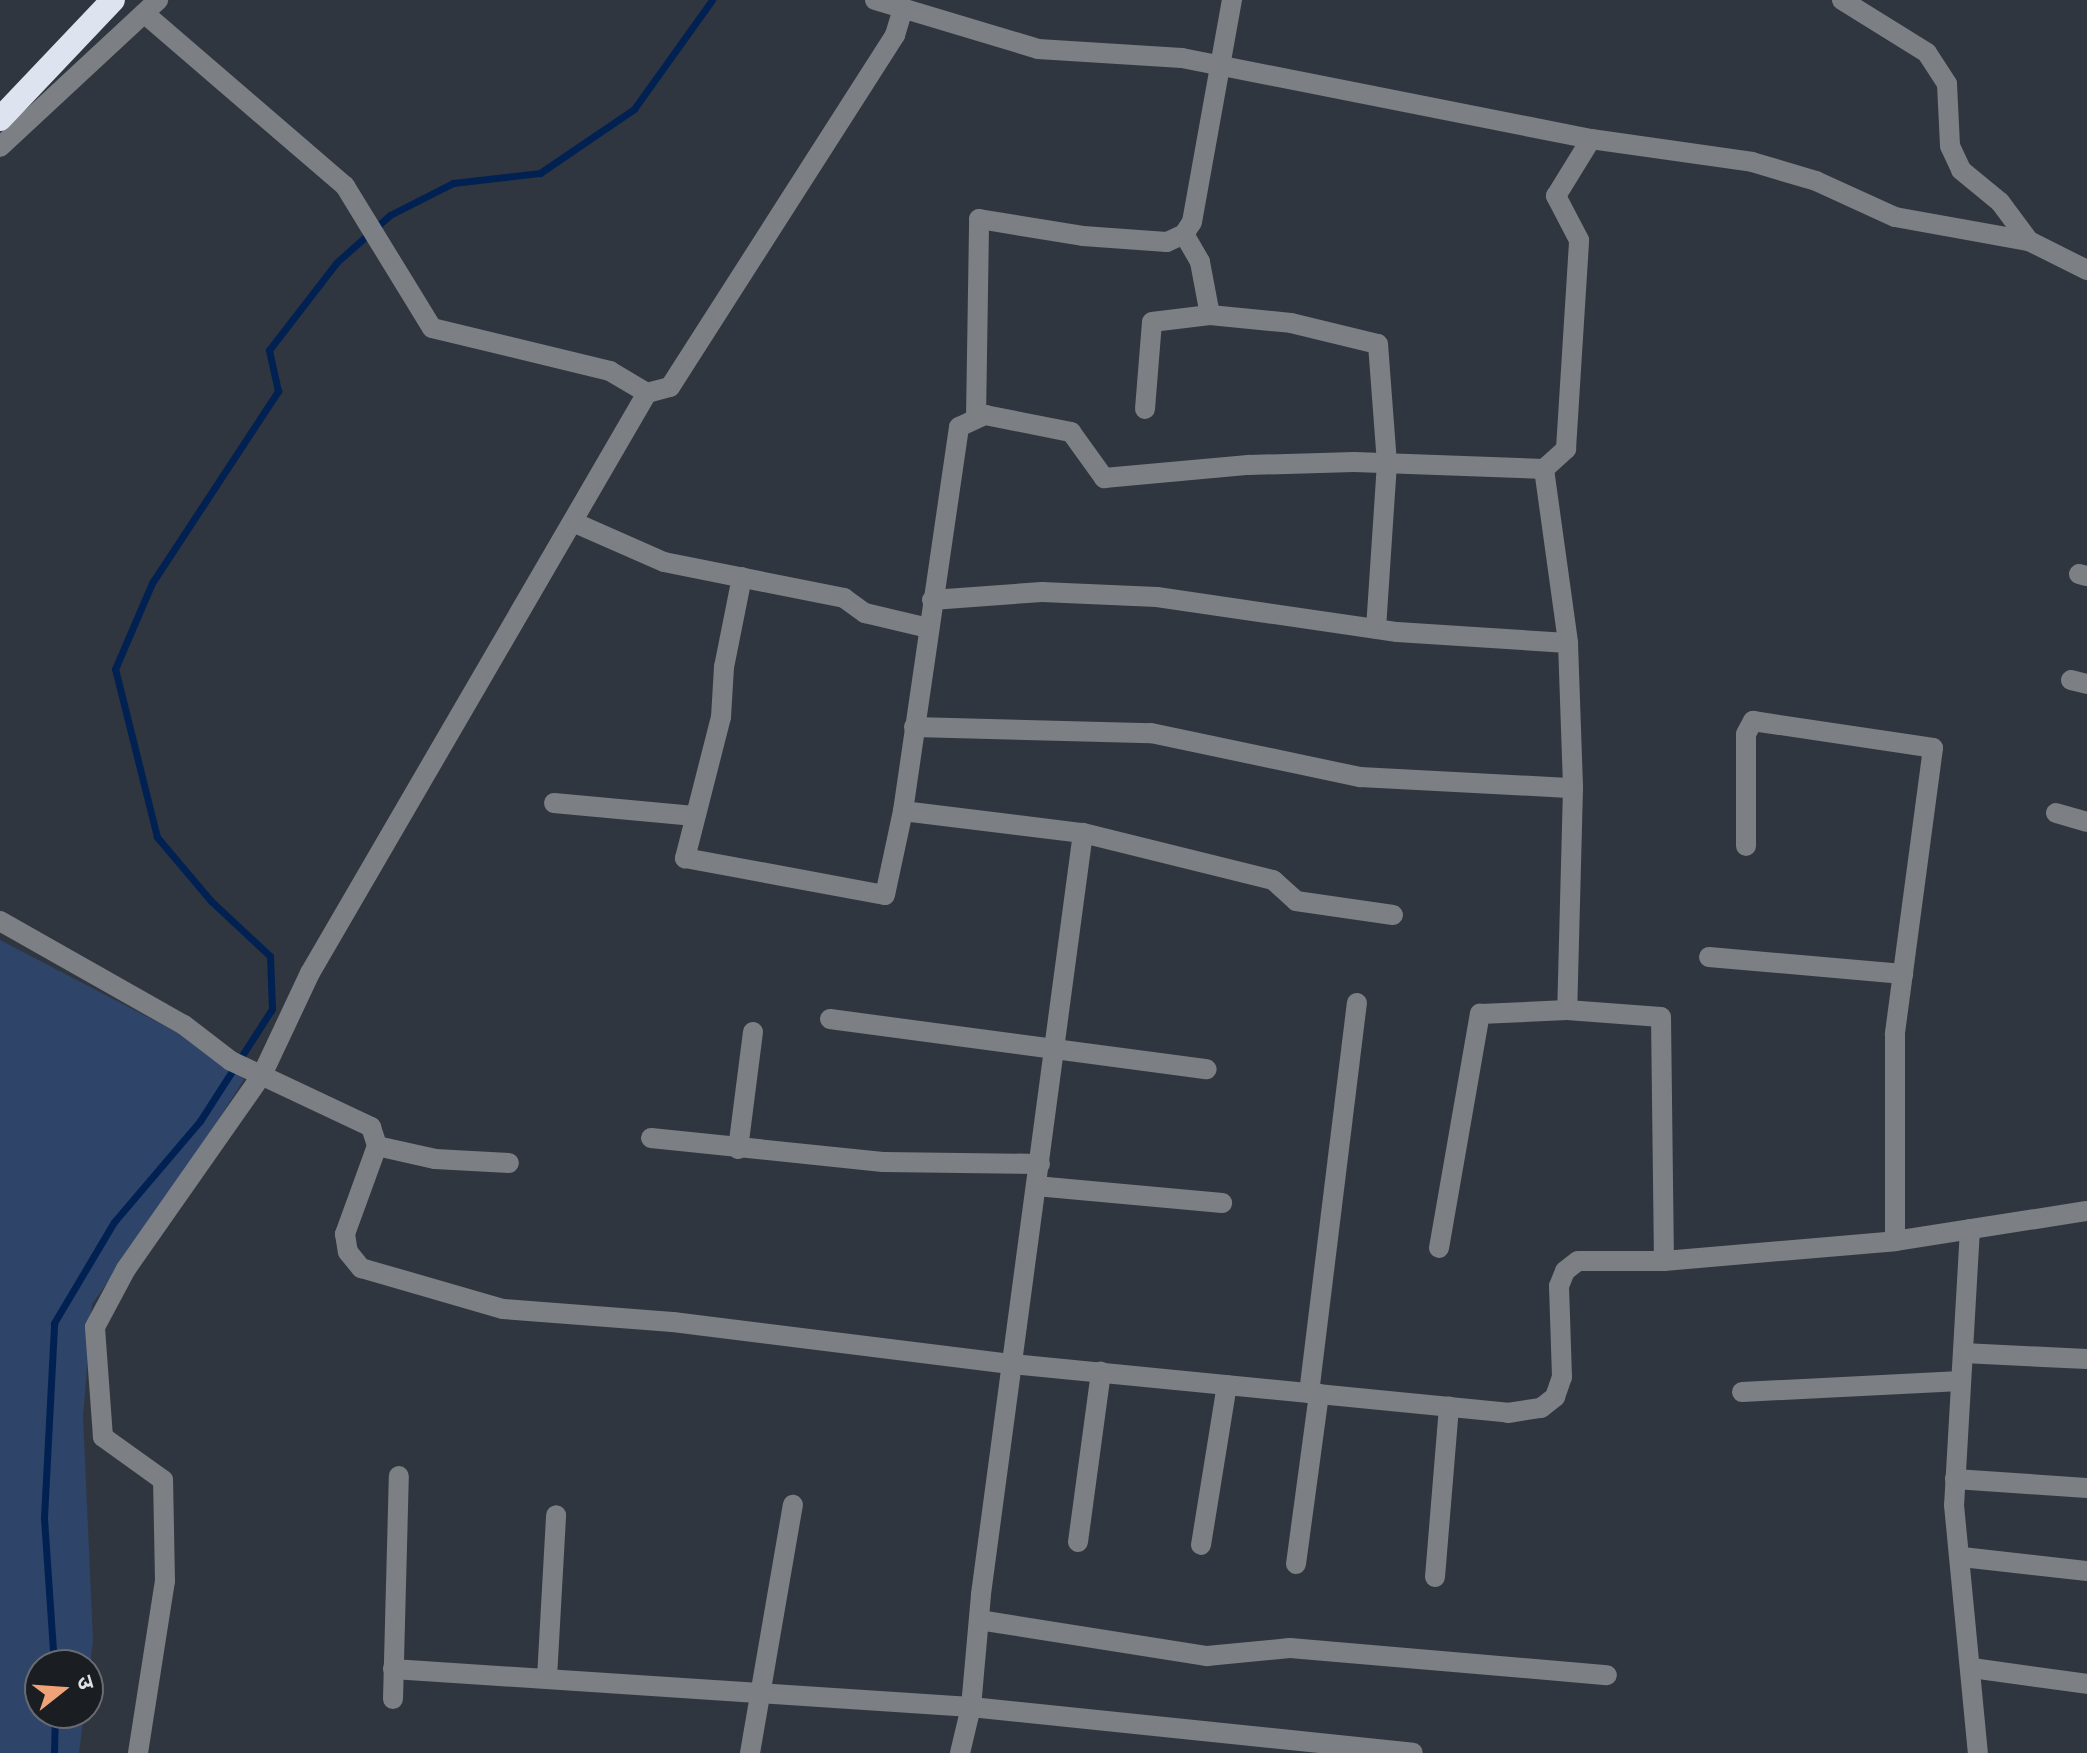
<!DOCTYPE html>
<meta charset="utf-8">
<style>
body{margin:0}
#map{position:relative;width:2087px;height:1753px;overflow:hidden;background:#30363f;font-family:Montserrat,"Noto Sans Devanagari",sans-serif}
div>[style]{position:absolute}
.green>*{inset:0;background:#2e4569}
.stream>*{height:7px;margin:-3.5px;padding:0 3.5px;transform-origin:3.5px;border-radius:3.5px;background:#022153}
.minor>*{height:20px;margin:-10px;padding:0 10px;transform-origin:10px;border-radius:10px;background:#7c7f83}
.highway>*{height:24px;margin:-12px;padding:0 12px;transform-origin:12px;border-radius:12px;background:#dde4f0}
span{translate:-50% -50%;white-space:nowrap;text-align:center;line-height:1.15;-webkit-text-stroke:8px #1a1d21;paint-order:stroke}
.north{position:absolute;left:24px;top:1649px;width:80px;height:80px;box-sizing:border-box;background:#1a1d21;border:2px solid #686b70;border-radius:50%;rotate:73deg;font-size:22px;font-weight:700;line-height:32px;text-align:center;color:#dee1e7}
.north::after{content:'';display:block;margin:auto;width:28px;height:36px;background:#f0a279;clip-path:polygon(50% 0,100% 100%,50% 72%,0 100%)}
</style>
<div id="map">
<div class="green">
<div style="clip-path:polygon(0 940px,186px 1037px,244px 1079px,179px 1183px,92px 1304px,83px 1417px,93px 1640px,88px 1683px,88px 1665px,40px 1665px,40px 1713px,84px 1713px,79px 1753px,0 1753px)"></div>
</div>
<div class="stream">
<div style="left:54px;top:1665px;width:148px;rotate:-93.9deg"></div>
<div style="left:44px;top:1517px;width:194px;rotate:-87deg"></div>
<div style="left:54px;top:1323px;width:117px;rotate:-59.3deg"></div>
<div style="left:114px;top:1222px;width:133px;rotate:-49.6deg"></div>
<div style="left:200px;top:1121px;width:133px;rotate:-57.3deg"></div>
<div style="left:272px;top:1009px;width:53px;rotate:-92.2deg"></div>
<div style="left:270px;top:956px;width:81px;rotate:-137deg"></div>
<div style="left:211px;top:901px;width:84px;rotate:-130.2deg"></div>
<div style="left:157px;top:837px;width:173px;rotate:-104deg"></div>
<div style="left:115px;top:669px;width:94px;rotate:-66.7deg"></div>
<div style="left:152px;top:583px;width:230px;rotate:-56.7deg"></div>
<div style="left:278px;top:391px;width:42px;rotate:-102.4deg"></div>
<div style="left:269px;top:350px;width:111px;rotate:-52.3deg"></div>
<div style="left:337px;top:262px;width:71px;rotate:-41.6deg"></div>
<div style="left:390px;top:215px;width:71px;rotate:-26.9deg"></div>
<div style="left:453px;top:183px;width:88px;rotate:-6.6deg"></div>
<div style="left:540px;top:173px;width:114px;rotate:-34.2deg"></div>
<div style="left:634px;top:109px;width:134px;rotate:-54.4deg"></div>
<div style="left:54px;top:1753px;width:40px;rotate:-88.6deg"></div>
</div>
<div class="minor">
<div style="left:875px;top:0;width:170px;rotate:16.7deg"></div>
<div style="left:1038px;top:49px;width:144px;rotate:3.6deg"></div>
<div style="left:1182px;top:58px;width:417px;rotate:11.2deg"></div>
<div style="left:1591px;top:139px;width:163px;rotate:8.1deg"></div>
<div style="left:1752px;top:162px;width:67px;rotate:16.5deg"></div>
<div style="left:1816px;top:181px;width:87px;rotate:24.5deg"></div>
<div style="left:1895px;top:217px;width:136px;rotate:10.2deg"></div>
<div style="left:1842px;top:0;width:100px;rotate:31.9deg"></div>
<div style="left:1927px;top:53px;width:37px;rotate:57deg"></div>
<div style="left:1947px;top:84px;width:62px;rotate:87.2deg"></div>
<div style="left:1950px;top:146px;width:26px;rotate:65deg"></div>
<div style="left:1961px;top:170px;width:50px;rotate:39.4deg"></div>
<div style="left:2000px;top:202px;width:49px;rotate:53.4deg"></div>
<div style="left:2029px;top:241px;width:65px;rotate:26.6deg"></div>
<div style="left:0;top:147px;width:216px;rotate:-42.9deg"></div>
<div style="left:1184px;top:234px;width:32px;rotate:60deg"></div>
<div style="left:1200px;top:262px;width:54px;rotate:79.3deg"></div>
<div style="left:1210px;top:315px;width:81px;rotate:5.6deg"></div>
<div style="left:1291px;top:323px;width:89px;rotate:13.6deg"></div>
<div style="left:1378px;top:344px;width:119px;rotate:85.7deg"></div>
<div style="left:1387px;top:463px;width:166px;rotate:93.8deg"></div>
<div style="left:647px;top:393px;width:24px;rotate:-15deg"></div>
<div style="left:670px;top:387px;width:418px;rotate:-57.4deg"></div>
<div style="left:895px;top:35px;width:28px;rotate:-73deg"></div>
<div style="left:1145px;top:409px;width:87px;rotate:-85.4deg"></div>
<div style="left:1152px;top:322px;width:58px;rotate:-6.9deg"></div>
<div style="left:976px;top:418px;width:199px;rotate:-89.1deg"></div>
<div style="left:979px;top:219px;width:105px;rotate:9.3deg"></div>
<div style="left:1083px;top:236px;width:84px;rotate:4.1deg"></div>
<div style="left:1167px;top:242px;width:19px;rotate:-25deg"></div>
<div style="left:1184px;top:234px;width:14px;rotate:-56deg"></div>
<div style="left:1192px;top:222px;width:226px;rotate:-79.8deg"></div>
<div style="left:1544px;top:469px;width:176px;rotate:82.1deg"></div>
<div style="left:1568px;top:643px;width:145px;rotate:88deg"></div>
<div style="left:1573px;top:788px;width:222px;rotate:91.5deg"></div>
<div style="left:1567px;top:1010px;width:94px;rotate:4.3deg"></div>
<div style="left:1661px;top:1017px;width:244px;rotate:89.3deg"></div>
<div style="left:573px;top:522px;width:99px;rotate:23.7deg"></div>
<div style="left:664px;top:562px;width:184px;rotate:11.3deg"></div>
<div style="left:844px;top:598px;width:26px;rotate:36deg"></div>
<div style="left:865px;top:613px;width:65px;rotate:13.4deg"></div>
<div style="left:2079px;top:574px;width:8px;rotate:14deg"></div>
<div style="left:742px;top:577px;width:92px;rotate:101.3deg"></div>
<div style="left:724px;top:667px;width:50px;rotate:93.4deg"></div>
<div style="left:721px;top:717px;width:146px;rotate:104.3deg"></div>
<div style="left:685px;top:858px;width:203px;rotate:10.5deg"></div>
<div style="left:885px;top:895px;width:86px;rotate:-77.9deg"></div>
<div style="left:903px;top:811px;width:388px;rotate:-81.7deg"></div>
<div style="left:959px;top:427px;width:29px;rotate:-25deg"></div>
<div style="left:985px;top:415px;width:88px;rotate:11.2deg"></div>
<div style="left:1071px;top:432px;width:57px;rotate:54.3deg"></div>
<div style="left:1104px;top:478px;width:145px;rotate:-5.2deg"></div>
<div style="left:1248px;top:465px;width:106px;rotate:-1.6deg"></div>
<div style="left:1354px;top:462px;width:190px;rotate:2.1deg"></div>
<div style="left:1544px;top:469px;width:30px;rotate:-42deg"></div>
<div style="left:1566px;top:449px;width:209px;rotate:-86.4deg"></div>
<div style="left:1579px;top:240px;width:50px;rotate:-117.6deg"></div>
<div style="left:1556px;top:196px;width:67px;rotate:-58.4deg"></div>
<div style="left:932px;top:600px;width:110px;rotate:-4.2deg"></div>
<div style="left:1042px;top:592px;width:115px;rotate:2.5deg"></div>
<div style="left:1157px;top:597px;width:243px;rotate:8.3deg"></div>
<div style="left:1397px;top:632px;width:171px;rotate:3.7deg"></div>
<div style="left:2071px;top:680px;width:16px;rotate:14deg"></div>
<div style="left:914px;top:727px;width:237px;rotate:1.5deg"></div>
<div style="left:1151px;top:733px;width:214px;rotate:11.9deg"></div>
<div style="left:1360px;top:777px;width:213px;rotate:3deg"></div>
<div style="left:554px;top:803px;width:141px;rotate:5.3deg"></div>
<div style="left:903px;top:811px;width:181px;rotate:7deg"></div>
<div style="left:1083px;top:833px;width:196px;rotate:13.9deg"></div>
<div style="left:1273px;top:880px;width:31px;rotate:42deg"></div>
<div style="left:1296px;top:901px;width:98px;rotate:8.2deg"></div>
<div style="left:2056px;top:813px;width:32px;rotate:16deg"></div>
<div style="left:1746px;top:846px;width:112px;rotate:-90deg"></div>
<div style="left:1746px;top:734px;width:15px;rotate:-62deg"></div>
<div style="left:1753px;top:721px;width:182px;rotate:8.5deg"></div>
<div style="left:1933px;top:748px;width:289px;rotate:97.6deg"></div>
<div style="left:1895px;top:1034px;width:207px;rotate:90deg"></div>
<div style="left:0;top:921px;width:211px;rotate:29.5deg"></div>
<div style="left:184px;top:1025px;width:59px;rotate:37.5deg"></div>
<div style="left:231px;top:1061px;width:155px;rotate:25.2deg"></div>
<div style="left:371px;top:1127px;width:20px;rotate:72deg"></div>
<div style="left:377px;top:1146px;width:94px;rotate:110deg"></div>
<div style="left:345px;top:1234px;width:18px;rotate:81deg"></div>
<div style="left:348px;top:1252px;width:21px;rotate:51deg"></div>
<div style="left:361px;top:1268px;width:148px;rotate:16.1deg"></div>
<div style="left:503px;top:1309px;width:170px;rotate:4.4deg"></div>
<div style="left:673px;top:1322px;width:342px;rotate:7.1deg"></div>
<div style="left:1012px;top:1364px;width:498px;rotate:5.6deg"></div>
<div style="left:1508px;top:1413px;width:33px;rotate:-9deg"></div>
<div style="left:1541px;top:1408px;width:18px;rotate:-38deg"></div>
<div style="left:1555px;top:1397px;width:21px;rotate:-71deg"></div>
<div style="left:1562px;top:1377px;width:91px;rotate:-91.9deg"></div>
<div style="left:1559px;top:1286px;width:16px;rotate:-68deg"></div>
<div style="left:1565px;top:1271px;width:16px;rotate:-38deg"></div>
<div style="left:1578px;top:1261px;width:86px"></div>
<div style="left:1664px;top:1261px;width:232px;rotate:-4.9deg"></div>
<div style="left:1895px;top:1241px;width:194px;rotate:-8.9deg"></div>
<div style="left:1709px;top:957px;width:195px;rotate:5deg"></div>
<div style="left:830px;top:1019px;width:380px;rotate:7.6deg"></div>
<div style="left:651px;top:1138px;width:233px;rotate:5.9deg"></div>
<div style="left:883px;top:1162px;width:157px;rotate:0.7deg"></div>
<div style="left:377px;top:1146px;width:59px;rotate:12.6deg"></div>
<div style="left:435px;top:1159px;width:74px;rotate:3.1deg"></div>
<div style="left:738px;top:1149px;width:118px;rotate:-82.7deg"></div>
<div style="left:1036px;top:1186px;width:187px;rotate:5.2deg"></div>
<div style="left:1970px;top:1229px;width:276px;rotate:93.3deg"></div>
<div style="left:1954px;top:1505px;width:249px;rotate:84.5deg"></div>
<div style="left:1439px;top:1248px;width:238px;rotate:-80.1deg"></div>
<div style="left:1480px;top:1014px;width:87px;rotate:-2.6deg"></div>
<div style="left:1963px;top:1353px;width:124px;rotate:2.8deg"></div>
<div style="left:1742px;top:1392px;width:219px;rotate:-2.9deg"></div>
<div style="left:1309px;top:1393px;width:393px;rotate:-83deg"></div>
<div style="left:1955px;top:1479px;width:132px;rotate:3.9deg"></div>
<div style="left:1078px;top:1542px;width:172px;rotate:-82.3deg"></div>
<div style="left:1201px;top:1545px;width:162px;rotate:-80.8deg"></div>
<div style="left:1962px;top:1557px;width:126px;rotate:6.4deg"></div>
<div style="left:1296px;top:1564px;width:172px;rotate:-82.3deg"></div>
<div style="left:1435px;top:1577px;width:171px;rotate:-85.3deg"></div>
<div style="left:979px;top:1620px;width:231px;rotate:9deg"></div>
<div style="left:1207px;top:1656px;width:83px;rotate:-5.5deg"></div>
<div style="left:1290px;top:1648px;width:318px;rotate:4.9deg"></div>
<div style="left:1972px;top:1668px;width:116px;rotate:7.9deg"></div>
<div style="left:393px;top:1669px;width:579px;rotate:3.76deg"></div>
<div style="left:971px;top:1707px;width:444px;rotate:5.9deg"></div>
<div style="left:547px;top:1678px;width:163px;rotate:-86.8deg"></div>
<div style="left:393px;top:1699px;width:223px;rotate:-88.5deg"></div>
<div style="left:138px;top:1753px;width:174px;rotate:-81.1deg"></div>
<div style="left:165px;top:1581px;width:101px;rotate:-91.1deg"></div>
<div style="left:163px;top:1480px;width:74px;rotate:-144.4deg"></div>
<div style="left:103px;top:1437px;width:110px;rotate:-94.2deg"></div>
<div style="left:95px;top:1327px;width:66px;rotate:-61.9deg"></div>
<div style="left:126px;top:1269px;width:237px;rotate:-55deg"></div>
<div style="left:262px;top:1075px;width:113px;rotate:-64.8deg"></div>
<div style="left:310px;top:973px;width:671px;rotate:-59.84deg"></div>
<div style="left:647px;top:393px;width:43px;rotate:-149.3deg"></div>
<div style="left:610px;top:371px;width:183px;rotate:-166.4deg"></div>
<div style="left:432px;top:328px;width:167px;rotate:-121.5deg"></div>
<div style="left:345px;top:186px;width:265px;rotate:-139.3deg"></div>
<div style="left:750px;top:1753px;width:252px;rotate:-80.2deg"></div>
<div style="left:960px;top:1753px;width:47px;rotate:-76.6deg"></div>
<div style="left:971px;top:1707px;width:113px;rotate:-84.9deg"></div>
<div style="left:981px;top:1594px;width:768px;rotate:-82.37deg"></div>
</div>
<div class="highway">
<div style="left:0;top:119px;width:164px;rotate:-46.5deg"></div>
</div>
<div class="north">उ</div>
</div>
